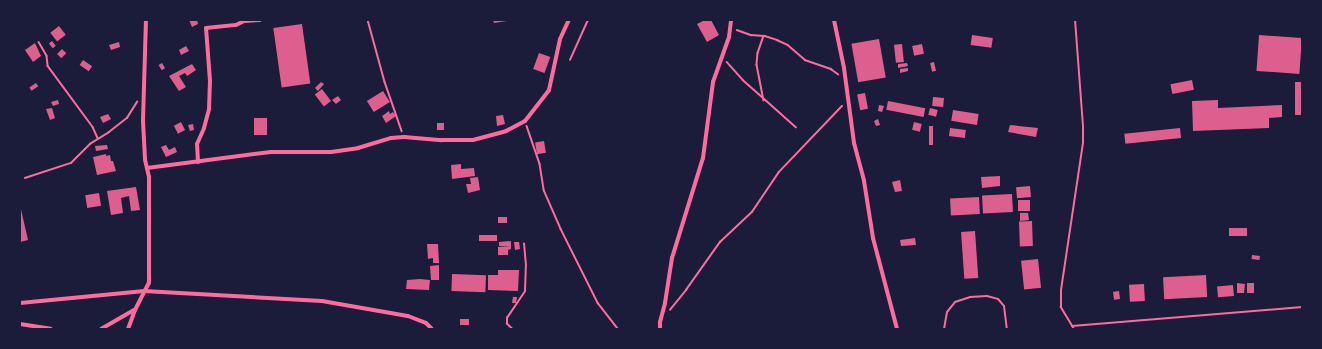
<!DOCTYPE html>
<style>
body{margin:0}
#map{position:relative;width:1322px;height:349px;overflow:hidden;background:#1b1b3a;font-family:Inter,sans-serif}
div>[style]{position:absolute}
.building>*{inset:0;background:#dd5f8e;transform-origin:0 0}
.path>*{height:1.5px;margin:-0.75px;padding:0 0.75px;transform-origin:0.75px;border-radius:0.75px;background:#ff6b9d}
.service>*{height:2px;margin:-1px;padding:0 1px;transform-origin:1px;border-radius:1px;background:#ff6b9d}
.minor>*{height:4px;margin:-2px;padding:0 2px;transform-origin:2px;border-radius:2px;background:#ff6b9d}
span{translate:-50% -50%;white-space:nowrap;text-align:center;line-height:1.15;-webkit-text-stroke:3px #1b1b3a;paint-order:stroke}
.frame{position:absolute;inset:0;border:21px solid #1b1b3a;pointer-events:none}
</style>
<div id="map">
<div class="building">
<div style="clip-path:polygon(189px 20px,197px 20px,198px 24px,192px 27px)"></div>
<div style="clip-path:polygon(493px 20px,507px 20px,507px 21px,494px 23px)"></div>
<div style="clip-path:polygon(705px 20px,711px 20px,719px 35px,707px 42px,697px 24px)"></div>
<div style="left:302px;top:24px;width:60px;height:29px;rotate:82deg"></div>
<div style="left:59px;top:26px;width:11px;height:11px;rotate:52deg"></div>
<div style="left:972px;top:35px;width:21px;height:10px;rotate:8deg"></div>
<div style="left:1259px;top:35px;width:43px;height:36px;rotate:4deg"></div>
<div style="left:879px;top:39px;width:39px;height:28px;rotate:80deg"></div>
<div style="left:52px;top:41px;width:6px;height:4px;rotate:51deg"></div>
<div style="clip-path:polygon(119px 42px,120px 47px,111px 50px,109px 45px)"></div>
<div style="clip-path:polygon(35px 43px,41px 56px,33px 62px,25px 50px)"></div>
<div style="left:902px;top:44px;width:18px;height:8px;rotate:84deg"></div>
<div style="left:922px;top:44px;width:10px;height:10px;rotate:79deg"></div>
<div style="clip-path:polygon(186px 46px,189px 51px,181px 55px,179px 50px)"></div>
<div style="left:62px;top:49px;width:6px;height:7px;rotate:45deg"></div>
<div style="left:539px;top:53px;width:12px;height:17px;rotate:20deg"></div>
<div style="left:83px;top:60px;width:11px;height:6px;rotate:34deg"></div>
<div style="left:934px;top:62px;width:9px;height:4px;rotate:77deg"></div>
<div style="left:162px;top:63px;width:6px;height:4px;rotate:59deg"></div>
<div style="clip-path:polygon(907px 63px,908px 66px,898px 68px,898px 64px)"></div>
<div style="clip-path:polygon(192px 64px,196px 70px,187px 76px,185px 73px,179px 76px,186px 87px,179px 91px,169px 76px)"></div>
<div style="clip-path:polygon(908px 68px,908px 71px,900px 73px,900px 69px)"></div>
<div style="left:1192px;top:80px;width:10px;height:22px;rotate:79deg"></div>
<div style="clip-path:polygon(321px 82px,324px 84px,318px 91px,315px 88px)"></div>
<div style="left:1295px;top:82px;width:7px;height:33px"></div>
<div style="left:36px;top:83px;width:4px;height:8px;rotate:56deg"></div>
<div style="left:322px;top:89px;width:15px;height:9px;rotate:53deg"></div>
<div style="left:383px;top:91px;width:13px;height:19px;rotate:58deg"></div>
<div style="left:865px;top:93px;width:16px;height:8px;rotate:79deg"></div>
<div style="clip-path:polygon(338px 96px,341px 100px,336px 104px,332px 100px)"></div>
<div style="left:933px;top:97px;width:11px;height:9px;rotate:5deg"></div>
<div style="clip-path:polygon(58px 100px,59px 104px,53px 106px,51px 102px)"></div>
<div style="clip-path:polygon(1218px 100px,1218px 108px,1282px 105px,1282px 117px,1269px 118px,1269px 128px,1193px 131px,1192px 101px)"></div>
<div style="left:888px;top:101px;width:38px;height:9px;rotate:11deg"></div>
<div style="clip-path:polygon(879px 105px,884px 106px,882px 112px,878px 111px)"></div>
<div style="clip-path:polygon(52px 108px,55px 118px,50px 120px,46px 109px)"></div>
<div style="left:930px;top:108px;width:8px;height:7px;rotate:14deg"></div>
<div style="left:953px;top:110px;width:26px;height:11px;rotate:9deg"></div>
<div style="clip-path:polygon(389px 111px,390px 114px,393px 112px,396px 116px,386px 123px,382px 116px)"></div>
<div style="clip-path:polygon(108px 114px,111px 119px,103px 123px,100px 117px)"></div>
<div style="clip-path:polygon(503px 115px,505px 124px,497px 126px,496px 116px)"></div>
<div style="left:254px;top:118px;width:13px;height:17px"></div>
<div style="clip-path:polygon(878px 119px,880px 125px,876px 126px,874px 121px)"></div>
<div style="left:181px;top:122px;width:9px;height:8px;rotate:63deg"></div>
<div style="left:914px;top:122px;width:8px;height:8px;rotate:14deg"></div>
<div style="left:437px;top:123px;width:7px;height:7px"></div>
<div style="clip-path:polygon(193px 124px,194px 130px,190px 131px,188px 125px)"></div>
<div style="clip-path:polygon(1010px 125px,1038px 128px,1036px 137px,1008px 132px)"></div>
<div style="left:929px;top:126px;width:4px;height:19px"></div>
<div style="left:950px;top:128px;width:16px;height:8px;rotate:7deg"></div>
<div style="left:1180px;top:128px;width:10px;height:56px;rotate:84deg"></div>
<div style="left:544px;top:141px;width:12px;height:9px;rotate:81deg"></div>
<div style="clip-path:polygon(107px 145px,108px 149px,96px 151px,95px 146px)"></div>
<div style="clip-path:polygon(166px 145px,169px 150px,175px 147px,177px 152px,166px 157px,161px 147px)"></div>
<div style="clip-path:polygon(106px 154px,106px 156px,110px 155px,111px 161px,113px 161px,116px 171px,97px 175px,93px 157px)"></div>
<div style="clip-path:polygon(461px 164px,461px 169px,474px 168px,475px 176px,452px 179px,451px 165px)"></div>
<div style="clip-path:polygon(1000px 176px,1000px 186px,982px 188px,981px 177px)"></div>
<div style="clip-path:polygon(478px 177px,480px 190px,468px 193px,466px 184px,471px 184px,470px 178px)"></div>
<div style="clip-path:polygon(900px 180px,902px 191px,895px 192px,892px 182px)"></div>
<div style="left:1030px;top:186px;width:11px;height:14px;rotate:85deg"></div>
<div style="clip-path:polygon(136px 187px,140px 210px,131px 211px,129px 196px,121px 198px,123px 213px,111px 215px,107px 191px)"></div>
<div style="left:99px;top:193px;width:13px;height:14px;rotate:81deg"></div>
<div style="left:1012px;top:194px;width:18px;height:30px;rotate:87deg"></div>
<div style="left:979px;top:197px;width:17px;height:29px;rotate:87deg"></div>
<div style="left:1030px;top:200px;width:11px;height:12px;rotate:90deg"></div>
<div style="clip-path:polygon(20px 205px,28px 240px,20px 242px)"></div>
<div style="clip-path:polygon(1020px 213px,1028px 213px,1029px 220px,1020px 221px)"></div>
<div style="left:498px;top:217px;width:9px;height:6px"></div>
<div style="left:1032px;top:221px;width:25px;height:13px;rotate:88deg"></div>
<div style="left:1247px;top:228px;width:8px;height:18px;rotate:90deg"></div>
<div style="left:975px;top:231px;width:47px;height:14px;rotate:86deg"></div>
<div style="left:497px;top:235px;width:6px;height:18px;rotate:90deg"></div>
<div style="clip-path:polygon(915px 238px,916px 245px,901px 246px,900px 240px)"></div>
<div style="clip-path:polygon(511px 241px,511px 246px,499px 246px,499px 242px)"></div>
<div style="clip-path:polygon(514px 242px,519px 242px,520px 249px,515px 250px)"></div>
<div style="clip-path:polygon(427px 244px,438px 244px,439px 263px,433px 263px,433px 258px,428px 259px)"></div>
<div style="clip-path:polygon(511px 246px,511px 249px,508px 250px,508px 255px,498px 255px,498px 247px)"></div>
<div style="left:1252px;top:255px;width:8px;height:4px;rotate:7deg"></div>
<div style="left:1038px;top:259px;width:29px;height:17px;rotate:84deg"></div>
<div style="clip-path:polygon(439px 265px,439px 280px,431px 280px,430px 266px)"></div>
<div style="clip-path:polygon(498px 270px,519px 270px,518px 291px,488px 290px,488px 275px,498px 275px)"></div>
<div style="left:452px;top:274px;width:34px;height:17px;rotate:2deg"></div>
<div style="left:1206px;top:275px;width:22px;height:43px;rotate:87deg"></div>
<div style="clip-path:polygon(420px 279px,430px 280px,429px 290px,406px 289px,407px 280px)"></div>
<div style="clip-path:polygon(1237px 283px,1245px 284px,1244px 293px,1237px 293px)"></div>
<div style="left:1247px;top:283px;width:7px;height:10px"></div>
<div style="left:1144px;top:284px;width:17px;height:15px;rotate:87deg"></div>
<div style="left:1233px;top:285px;width:11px;height:16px;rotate:85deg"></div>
<div style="left:1119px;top:291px;width:8px;height:6px;rotate:83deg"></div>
<div style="clip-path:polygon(513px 297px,517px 297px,516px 303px,512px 303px)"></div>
<div style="left:460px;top:319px;width:9px;height:6px"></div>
</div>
<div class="path">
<div style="left:368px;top:20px;width:64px;rotate:74.7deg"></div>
<div style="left:385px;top:82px;width:52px;rotate:70.9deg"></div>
<div style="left:737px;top:30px;width:15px;rotate:20deg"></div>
<div style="left:751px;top:35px;width:14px;rotate:4deg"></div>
<div style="left:765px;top:36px;width:13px;rotate:18deg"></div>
<div style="left:777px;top:40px;width:12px;rotate:24deg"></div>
<div style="left:788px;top:45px;width:23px;rotate:41deg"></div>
<div style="left:805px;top:60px;width:28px;rotate:19deg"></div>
<div style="left:831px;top:69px;width:9px;rotate:36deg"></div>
<div style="left:764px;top:36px;width:18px;rotate:109deg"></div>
<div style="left:758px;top:53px;width:12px;rotate:95deg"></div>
<div style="left:757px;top:65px;width:36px;rotate:79deg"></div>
<div style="left:39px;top:42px;width:16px;rotate:60deg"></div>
<div style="left:47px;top:56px;width:10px;rotate:84deg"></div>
<div style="left:48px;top:66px;width:76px;rotate:53.6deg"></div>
<div style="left:93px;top:127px;width:12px;rotate:66deg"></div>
<div style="left:570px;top:60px;width:44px;rotate:-65.8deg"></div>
<div style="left:727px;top:62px;width:24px;rotate:48deg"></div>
<div style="left:743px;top:80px;width:71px;rotate:41.6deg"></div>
<div style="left:527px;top:126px;width:40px;rotate:71.1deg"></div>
<div style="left:540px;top:164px;width:26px;rotate:81deg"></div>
<div style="left:544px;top:190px;width:43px;rotate:66.4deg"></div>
<div style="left:561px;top:229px;width:83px;rotate:63.4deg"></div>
<div style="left:598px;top:303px;width:33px;rotate:52deg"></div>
<div style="left:25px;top:178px;width:48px;rotate:-18.1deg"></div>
<div style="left:71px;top:163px;width:27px;rotate:-45deg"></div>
<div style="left:90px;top:144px;width:22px;rotate:-32deg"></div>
<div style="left:109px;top:132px;width:23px;rotate:-38deg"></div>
<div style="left:127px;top:118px;width:19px;rotate:-58deg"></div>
<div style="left:670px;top:310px;width:26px;rotate:-51deg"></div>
<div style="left:686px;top:290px;width:59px;rotate:-54.7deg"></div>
<div style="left:720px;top:242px;width:44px;rotate:-43.2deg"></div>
<div style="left:752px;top:212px;width:48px;rotate:-56deg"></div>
<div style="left:779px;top:172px;width:91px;rotate:-46.3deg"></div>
<div style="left:512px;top:329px;width:7px;rotate:-135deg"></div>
<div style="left:507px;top:324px;width:6px;rotate:-90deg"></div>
<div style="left:507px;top:318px;width:32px;rotate:-56deg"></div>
<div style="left:525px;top:291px;width:25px;rotate:-88deg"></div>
<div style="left:526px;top:266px;width:22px;rotate:-95deg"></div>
</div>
<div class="service">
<div style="left:1072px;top:326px;width:231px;rotate:-4.7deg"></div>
<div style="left:944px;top:329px;width:17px;rotate:-80deg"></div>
<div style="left:947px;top:312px;width:13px;rotate:-51deg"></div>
<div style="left:955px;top:302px;width:16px;rotate:-18deg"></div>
<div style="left:970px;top:297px;width:17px;rotate:-3deg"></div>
<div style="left:987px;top:296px;width:11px;rotate:15deg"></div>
<div style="left:998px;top:299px;width:9px;rotate:49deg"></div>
<div style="left:1004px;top:306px;width:23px;rotate:83deg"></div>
<div style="left:1074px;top:329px;width:26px;rotate:-121deg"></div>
<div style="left:1061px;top:307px;width:17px;rotate:-90deg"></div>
<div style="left:1061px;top:290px;width:150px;rotate:-81.5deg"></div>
<div style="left:1083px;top:142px;width:16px;rotate:-90deg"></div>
<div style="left:1083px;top:126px;width:106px;rotate:-94.3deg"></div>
</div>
<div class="minor">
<div style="left:834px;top:20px;width:49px;rotate:78.2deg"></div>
<div style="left:844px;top:68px;width:76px;rotate:82.4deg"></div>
<div style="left:854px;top:143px;width:39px;rotate:75deg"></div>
<div style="left:864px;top:181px;width:58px;rotate:81deg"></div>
<div style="left:873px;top:238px;width:94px;rotate:75.2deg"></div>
<div style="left:198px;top:162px;width:18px;rotate:-93deg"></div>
<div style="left:197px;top:144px;width:17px;rotate:-66deg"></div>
<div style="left:204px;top:128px;width:20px;rotate:-75deg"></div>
<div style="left:209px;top:109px;width:28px;rotate:-88deg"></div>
<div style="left:210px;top:81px;width:53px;rotate:-94.3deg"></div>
<div style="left:206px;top:28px;width:30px;rotate:-6deg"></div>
<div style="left:236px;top:25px;width:9px;rotate:-27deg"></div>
<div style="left:244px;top:21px;width:16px;rotate:-4deg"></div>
<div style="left:147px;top:168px;width:125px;rotate:-7.4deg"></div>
<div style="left:271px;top:152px;width:60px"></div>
<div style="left:331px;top:152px;width:27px;rotate:-8deg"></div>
<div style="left:358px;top:148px;width:34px;rotate:-17deg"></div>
<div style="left:391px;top:138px;width:13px;rotate:-4deg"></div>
<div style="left:404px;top:137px;width:38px;rotate:5deg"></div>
<div style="left:442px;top:140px;width:31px"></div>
<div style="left:473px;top:140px;width:34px;rotate:-15deg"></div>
<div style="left:506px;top:131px;width:21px;rotate:-28deg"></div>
<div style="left:525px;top:121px;width:39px;rotate:-52deg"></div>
<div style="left:549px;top:90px;width:52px;rotate:-77.8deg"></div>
<div style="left:560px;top:39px;width:21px;rotate:-65deg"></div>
<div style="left:20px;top:303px;width:125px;rotate:-5.5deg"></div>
<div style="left:144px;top:291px;width:178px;rotate:3.2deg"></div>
<div style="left:322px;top:301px;width:87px;rotate:9.9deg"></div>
<div style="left:408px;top:316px;width:19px;rotate:21deg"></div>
<div style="left:426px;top:323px;width:8px;rotate:45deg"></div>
<div style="left:20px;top:324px;width:31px;rotate:9deg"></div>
<div style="left:101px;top:329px;width:38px;rotate:-30deg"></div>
<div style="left:128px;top:329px;width:20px;rotate:-70deg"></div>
<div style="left:135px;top:310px;width:30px;rotate:-63deg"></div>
<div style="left:149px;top:283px;width:106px;rotate:-90deg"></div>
<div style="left:149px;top:177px;width:18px;rotate:-103deg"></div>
<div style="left:145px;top:159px;width:39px;rotate:-93deg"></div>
<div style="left:143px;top:120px;width:100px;rotate:-88.3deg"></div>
<div style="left:660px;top:329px;width:7px;rotate:-90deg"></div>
<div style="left:660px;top:322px;width:20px;rotate:-75deg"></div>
<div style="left:665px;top:303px;width:46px;rotate:-81.2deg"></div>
<div style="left:672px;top:258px;width:105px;rotate:-72.8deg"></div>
<div style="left:703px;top:158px;width:77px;rotate:-82.5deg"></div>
<div style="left:713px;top:82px;width:48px;rotate:-70.4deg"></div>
<div style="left:729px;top:37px;width:17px;rotate:-83deg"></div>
</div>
<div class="frame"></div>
</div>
